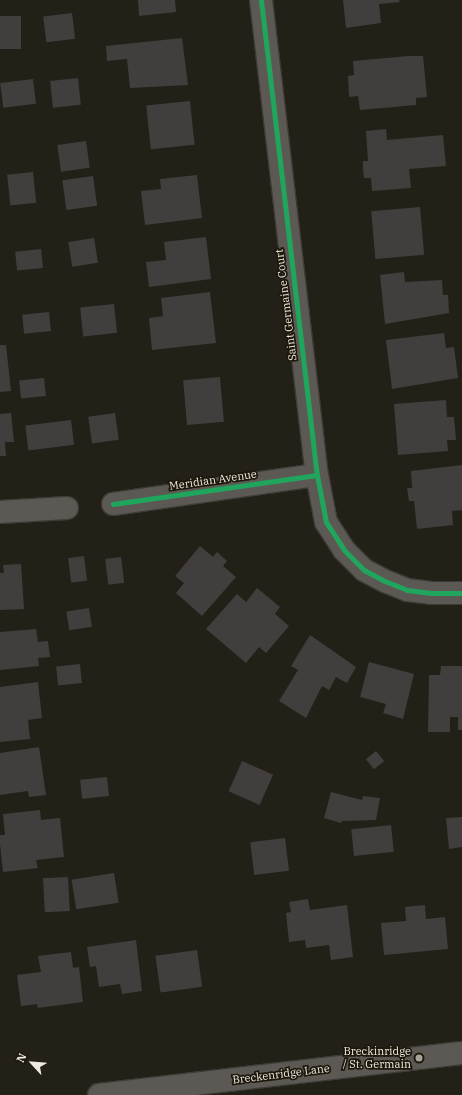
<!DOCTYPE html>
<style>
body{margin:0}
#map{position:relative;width:462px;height:1095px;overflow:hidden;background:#232018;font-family:"IBM Plex Serif",serif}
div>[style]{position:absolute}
.building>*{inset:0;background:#423e3d;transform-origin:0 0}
.roads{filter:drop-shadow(1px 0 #3d3b35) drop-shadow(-1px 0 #3d3b35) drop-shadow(0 1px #3d3b35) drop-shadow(0 -1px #3d3b35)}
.minor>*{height:22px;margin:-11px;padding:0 11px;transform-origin:11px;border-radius:11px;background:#5c5954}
.secondary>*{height:22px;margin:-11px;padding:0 11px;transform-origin:11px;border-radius:11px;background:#5c5954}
.cycleway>*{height:5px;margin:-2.5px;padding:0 2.5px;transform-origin:2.5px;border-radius:2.5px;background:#20a55d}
.dots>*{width:11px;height:11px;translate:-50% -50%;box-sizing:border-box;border:2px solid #1e180b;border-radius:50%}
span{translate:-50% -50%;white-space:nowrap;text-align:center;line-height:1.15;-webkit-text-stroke:3.5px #1e180b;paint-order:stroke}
.street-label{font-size:11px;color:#eeeae2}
.poi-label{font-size:11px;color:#eeeae2}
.right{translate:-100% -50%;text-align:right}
.north{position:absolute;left:12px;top:1043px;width:40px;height:40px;-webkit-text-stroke:3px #1e180b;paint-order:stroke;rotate:296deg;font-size:11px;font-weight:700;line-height:16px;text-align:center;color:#eeeae2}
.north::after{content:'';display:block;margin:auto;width:14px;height:18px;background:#eeeae2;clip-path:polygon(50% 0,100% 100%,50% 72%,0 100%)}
</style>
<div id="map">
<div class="building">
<div style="clip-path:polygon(138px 0,175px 0,176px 12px,139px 16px)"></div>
<div style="clip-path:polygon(343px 0,399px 0,400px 2px,379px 4px,381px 23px,346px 28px)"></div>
<div style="left:72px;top:13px;width:26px;height:29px;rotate:83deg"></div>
<div style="left:21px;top:16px;width:33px;height:21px;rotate:90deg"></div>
<div style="clip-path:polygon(182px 38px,188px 85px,130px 88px,127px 59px,107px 61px,106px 46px)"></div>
<div style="clip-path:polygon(408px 56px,423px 56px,427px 97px,416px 98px,416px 105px,360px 110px,358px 96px,349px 97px,348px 76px,354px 75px,353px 61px)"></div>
<div style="left:78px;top:78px;width:27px;height:28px;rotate:84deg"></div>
<div style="left:33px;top:79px;width:25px;height:33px;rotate:83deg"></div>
<div style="left:190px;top:101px;width:44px;height:44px;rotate:84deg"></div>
<div style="clip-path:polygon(386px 129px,387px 140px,443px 135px,446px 166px,409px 169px,411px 188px,372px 191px,371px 178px,364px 178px,363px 169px,363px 161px,368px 161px,366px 131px)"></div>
<div style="left:86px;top:141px;width:27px;height:29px;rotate:82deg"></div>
<div style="left:33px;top:172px;width:31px;height:26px;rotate:84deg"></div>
<div style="clip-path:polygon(197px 175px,202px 218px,145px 225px,141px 191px,161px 189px,160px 179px)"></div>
<div style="left:93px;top:176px;width:30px;height:31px;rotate:82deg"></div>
<div style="left:420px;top:207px;width:48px;height:49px;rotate:85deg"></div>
<div style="clip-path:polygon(206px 237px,211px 279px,149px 287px,146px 262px,166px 260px,164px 242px)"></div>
<div style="left:94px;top:238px;width:25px;height:26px;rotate:81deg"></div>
<div style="left:41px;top:249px;width:19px;height:26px;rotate:84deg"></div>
<div style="clip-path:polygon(404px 272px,405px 282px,442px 280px,443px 295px,448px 295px,449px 313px,385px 324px,380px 275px)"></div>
<div style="clip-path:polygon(210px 292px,216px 343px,152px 350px,149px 318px,163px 316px,161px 298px)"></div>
<div style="left:114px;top:304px;width:29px;height:34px;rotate:84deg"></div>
<div style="left:49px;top:312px;width:19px;height:27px;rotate:84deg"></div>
<div style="clip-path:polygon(444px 333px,446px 348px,454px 347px,458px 378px,392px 389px,386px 340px)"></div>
<div style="clip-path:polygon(0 345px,6px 345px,11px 391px,0 392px)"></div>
<div style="left:220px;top:377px;width:45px;height:37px;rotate:85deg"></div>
<div style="left:44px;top:378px;width:18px;height:25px;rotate:84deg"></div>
<div style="clip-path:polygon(446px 400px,447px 417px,454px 417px,456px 440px,447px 440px,448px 451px,398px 455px,394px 404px)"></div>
<div style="clip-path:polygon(11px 413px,14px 442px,5px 442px,6px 456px,0 456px,0 414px)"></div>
<div style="left:115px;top:413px;width:27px;height:27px;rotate:82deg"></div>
<div style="left:71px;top:420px;width:25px;height:46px;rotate:83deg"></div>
<div style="clip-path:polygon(462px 465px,462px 510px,452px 511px,453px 525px,417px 529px,414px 501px,409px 501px,407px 488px,412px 488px,411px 471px)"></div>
<div style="clip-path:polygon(200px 546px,213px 557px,217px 552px,227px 561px,223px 566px,236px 577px,202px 616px,176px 593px,184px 583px,175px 576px)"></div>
<div style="left:84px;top:556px;width:25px;height:16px;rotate:83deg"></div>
<div style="left:121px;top:557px;width:26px;height:16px;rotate:83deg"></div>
<div style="clip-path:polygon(21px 564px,24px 609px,0 610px,0 573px,4px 573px,3px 565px)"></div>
<div style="clip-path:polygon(257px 588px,280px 607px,275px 614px,289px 626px,266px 653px,259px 647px,246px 663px,206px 629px,237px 594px,246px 602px)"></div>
<div style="left:89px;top:608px;width:19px;height:23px;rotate:81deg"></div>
<div style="clip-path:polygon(36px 629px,38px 642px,48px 641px,50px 657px,38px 658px,39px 666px,0 670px,0 632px)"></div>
<div style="clip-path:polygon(310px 635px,356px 667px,347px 683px,336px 677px,329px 690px,322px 686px,306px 718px,279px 701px,298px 670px,291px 666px)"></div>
<div style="clip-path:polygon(369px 662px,414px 674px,403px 719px,383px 713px,386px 704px,360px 697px)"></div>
<div style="left:80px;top:664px;width:19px;height:24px;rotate:84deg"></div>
<div style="clip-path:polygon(441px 666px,462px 666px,462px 730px,458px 730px,458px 717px,450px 717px,450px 732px,428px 732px,429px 675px,440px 675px)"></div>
<div style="clip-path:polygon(38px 682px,42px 718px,28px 720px,30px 739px,0 742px,0 687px)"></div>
<div style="clip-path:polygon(39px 747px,46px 795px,29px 797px,28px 791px,0 795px,0 753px)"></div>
<div style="left:376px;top:751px;width:13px;height:13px;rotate:51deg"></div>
<div style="left:242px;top:761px;width:34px;height:33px;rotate:24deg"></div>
<div style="left:107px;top:777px;width:19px;height:27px;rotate:84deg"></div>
<div style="clip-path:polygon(331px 792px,362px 800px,363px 796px,380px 798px,376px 820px,342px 821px,341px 823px,324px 818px)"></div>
<div style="clip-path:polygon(40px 810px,41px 820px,60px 818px,64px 857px,36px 860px,38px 868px,3px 872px,0 844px,0 835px,5px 835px,3px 814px)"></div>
<div style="clip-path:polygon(462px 817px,462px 847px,449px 849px,446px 818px)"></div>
<div style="left:391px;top:825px;width:27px;height:40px;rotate:84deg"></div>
<div style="left:285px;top:838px;width:33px;height:35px;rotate:83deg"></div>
<div style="left:114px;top:873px;width:30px;height:43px;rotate:81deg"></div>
<div style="left:68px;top:877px;width:34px;height:25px;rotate:87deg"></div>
<div style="clip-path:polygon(308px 899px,310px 910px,347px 905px,353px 957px,331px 960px,329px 945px,306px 948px,305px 940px,289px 942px,286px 913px,291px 912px,289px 902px)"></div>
<div style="clip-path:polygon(425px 905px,426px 919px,445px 917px,448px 949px,384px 955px,381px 923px,406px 921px,405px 907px)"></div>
<div style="clip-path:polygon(136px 940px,142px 991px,122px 994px,120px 984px,99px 987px,96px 966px,90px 967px,87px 947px)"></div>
<div style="left:197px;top:950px;width:37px;height:42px;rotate:82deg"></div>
<div style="clip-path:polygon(71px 952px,73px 968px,79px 967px,83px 1002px,38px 1008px,37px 1004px,21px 1006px,17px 975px,41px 972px,38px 956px)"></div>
</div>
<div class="roads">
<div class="minor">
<div style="left:261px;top:0;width:478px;rotate:83.3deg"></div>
<div style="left:317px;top:475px;width:48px;rotate:79.2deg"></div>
<div style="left:326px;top:522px;width:33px;rotate:57deg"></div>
<div style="left:344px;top:550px;width:28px;rotate:45deg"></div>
<div style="left:364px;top:570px;width:24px;rotate:28deg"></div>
<div style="left:385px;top:581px;width:24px;rotate:22deg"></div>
<div style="left:407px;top:590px;width:24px;rotate:7deg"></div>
<div style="left:431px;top:593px;width:31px"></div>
<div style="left:113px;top:504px;width:206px;rotate:-8.1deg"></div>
<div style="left:0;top:512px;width:67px;rotate:-3.4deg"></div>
</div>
<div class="secondary">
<div style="left:99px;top:1095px;width:365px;rotate:-6.6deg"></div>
</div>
</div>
<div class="cycleway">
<div style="left:261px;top:0;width:478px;rotate:83.3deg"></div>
<div style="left:317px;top:475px;width:48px;rotate:79.2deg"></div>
<div style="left:326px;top:522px;width:33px;rotate:57deg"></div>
<div style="left:344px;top:550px;width:28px;rotate:45deg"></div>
<div style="left:364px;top:570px;width:24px;rotate:28deg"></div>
<div style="left:385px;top:581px;width:24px;rotate:22deg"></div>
<div style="left:407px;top:590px;width:24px;rotate:7deg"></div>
<div style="left:431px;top:593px;width:31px"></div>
<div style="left:113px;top:504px;width:206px;rotate:-8.1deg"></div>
</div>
<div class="dots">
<div style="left:419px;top:1058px;background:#a7a39b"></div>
</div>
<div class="street-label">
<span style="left:286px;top:305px;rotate:-97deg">Saint Germaine Court</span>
<span style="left:213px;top:480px;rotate:-8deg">Meridian Avenue</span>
<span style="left:281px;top:1074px;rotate:-7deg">Breckenridge Lane</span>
</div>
<div class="poi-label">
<span class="right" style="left:411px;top:1058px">Breckinridge<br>/ St. Germain</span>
</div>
<div class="north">N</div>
</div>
